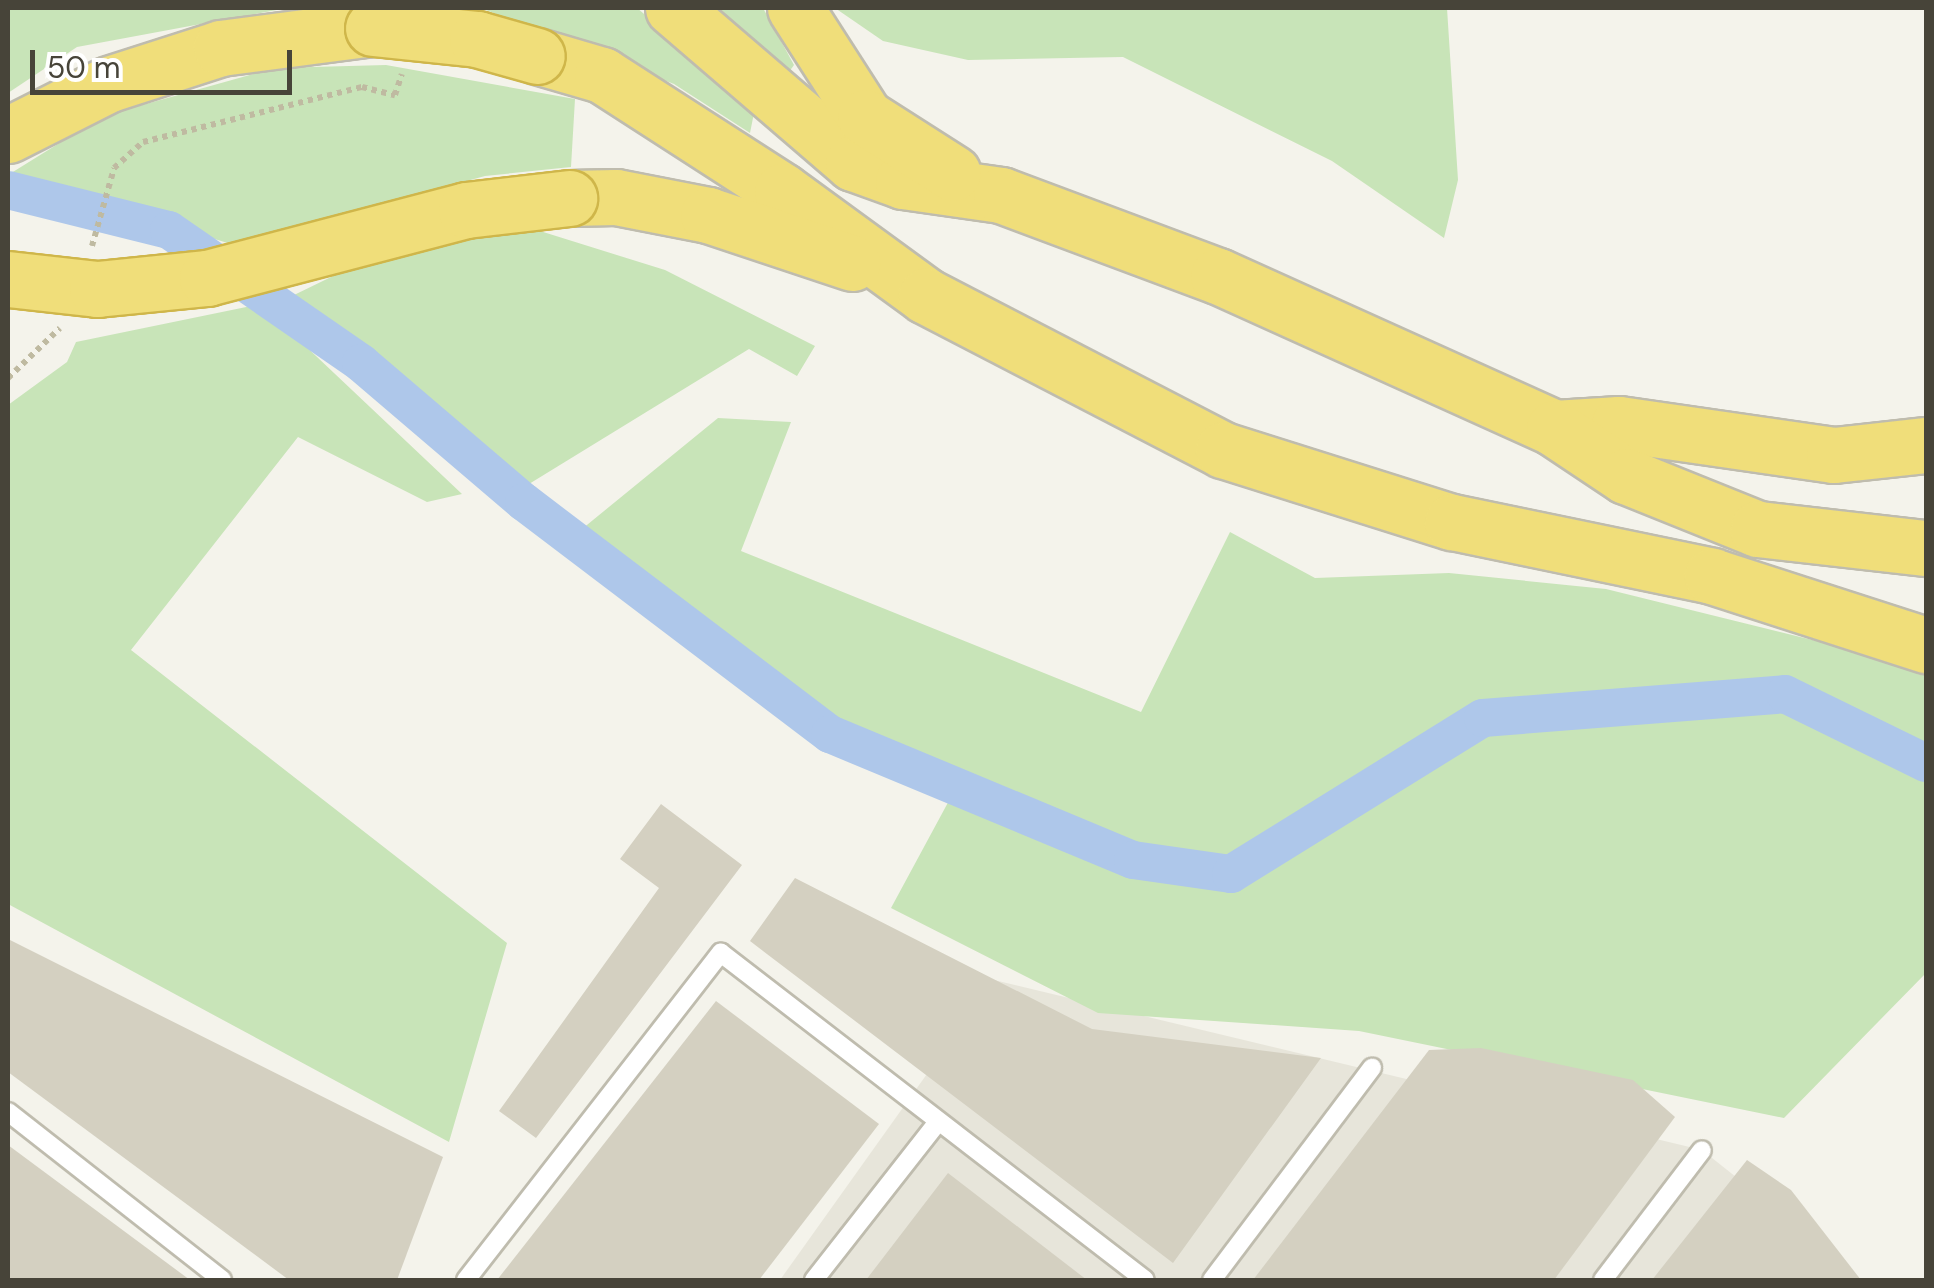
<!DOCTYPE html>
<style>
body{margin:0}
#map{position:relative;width:1934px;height:1288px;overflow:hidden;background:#f4f3eb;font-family:"DM Sans",sans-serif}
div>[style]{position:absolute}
.residential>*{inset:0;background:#e7e5da}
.green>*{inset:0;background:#c8e4b8}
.canal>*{height:38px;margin:-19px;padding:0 19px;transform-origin:19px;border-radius:19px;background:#aec7ea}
.building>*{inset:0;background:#d4d0c1}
.path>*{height:6px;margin-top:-3px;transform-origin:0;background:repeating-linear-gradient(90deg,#bfbaa1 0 5px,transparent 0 10px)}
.roads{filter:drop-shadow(2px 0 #bfbcae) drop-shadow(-2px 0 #bfbcae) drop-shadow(0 2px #bfbcae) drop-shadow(0 -2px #bfbcae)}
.service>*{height:18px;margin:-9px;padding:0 9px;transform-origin:9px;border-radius:9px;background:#fff}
.motorway>*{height:55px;margin:-27.5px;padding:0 27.5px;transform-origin:27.5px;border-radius:27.5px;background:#f0de7a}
.bridges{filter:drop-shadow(2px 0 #cfb64a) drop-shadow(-2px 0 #cfb64a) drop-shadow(0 2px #cfb64a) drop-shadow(0 -2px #cfb64a)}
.motorway-bridge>*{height:55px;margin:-27.5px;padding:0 27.5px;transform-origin:27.5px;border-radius:27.5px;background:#f0de7a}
span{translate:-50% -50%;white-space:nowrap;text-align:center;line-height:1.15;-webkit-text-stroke:8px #fff;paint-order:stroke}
.frame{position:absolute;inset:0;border:10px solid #474439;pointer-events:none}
.scale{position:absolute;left:30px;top:50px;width:262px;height:45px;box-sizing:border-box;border:5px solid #474439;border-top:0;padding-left:12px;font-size:30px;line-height:35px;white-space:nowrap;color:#474439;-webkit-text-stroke:8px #fff;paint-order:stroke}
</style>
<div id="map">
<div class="residential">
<div style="clip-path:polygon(994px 980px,1702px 1150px,1852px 1269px,1854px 1280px,780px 1280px)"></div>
</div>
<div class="green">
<div style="clip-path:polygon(8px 8px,287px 8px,77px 47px,8px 93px)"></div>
<div style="clip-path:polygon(481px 8px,637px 8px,755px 108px,750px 133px,674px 84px)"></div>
<div style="clip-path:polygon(713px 8px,763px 8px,794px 65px,786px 76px)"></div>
<div style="clip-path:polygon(835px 8px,1447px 8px,1458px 180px,1444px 238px,1332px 161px,1123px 57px,968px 60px,883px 41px)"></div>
<div style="clip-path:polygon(386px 65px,575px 99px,571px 167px,485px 176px,234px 245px,8px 175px,103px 116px,275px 68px)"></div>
<div style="clip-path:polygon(498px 218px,665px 270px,815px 346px,797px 376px,749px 349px,529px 484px,292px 296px,403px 242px)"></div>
<div style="clip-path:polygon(261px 304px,462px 494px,427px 502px,298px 437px,131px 650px,507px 943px,449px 1142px,8px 904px,8px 405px,67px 362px,76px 342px)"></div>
<div style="clip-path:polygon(718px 418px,791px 422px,741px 551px,1141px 712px,1230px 532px,1315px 578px,1449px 573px,1606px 589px,1926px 668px,1926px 973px,1784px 1118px,1359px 1031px,1098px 1013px,891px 908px,965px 771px,862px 736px,700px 627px,582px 529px)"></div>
</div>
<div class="canal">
<div style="left:8px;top:190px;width:166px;rotate:14deg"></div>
<div style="left:169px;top:230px;width:234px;rotate:34.7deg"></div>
<div style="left:361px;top:363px;width:214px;rotate:40.5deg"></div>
<div style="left:524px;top:502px;width:384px;rotate:37.2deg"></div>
<div style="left:830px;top:734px;width:328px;rotate:22.6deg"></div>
<div style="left:1133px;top:860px;width:99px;rotate:8.1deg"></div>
<div style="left:1231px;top:874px;width:296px;rotate:-31.8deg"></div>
<div style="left:1483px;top:718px;width:303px;rotate:-4.5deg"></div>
<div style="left:1785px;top:694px;width:157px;rotate:26.1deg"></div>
</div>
<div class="building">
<div style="clip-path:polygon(661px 804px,742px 865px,536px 1138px,499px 1111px,659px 888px,620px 859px)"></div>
<div style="clip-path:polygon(795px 878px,1092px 1029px,1321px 1058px,1173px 1263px,750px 941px)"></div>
<div style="clip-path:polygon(8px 939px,443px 1157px,397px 1280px,289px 1280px,8px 1072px)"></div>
<div style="clip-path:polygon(716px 1001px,879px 1124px,759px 1280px,497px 1280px)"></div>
<div style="clip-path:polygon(1481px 1048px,1633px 1080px,1675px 1117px,1554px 1280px,1253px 1280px,1429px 1050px)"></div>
<div style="clip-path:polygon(8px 1145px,190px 1280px,8px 1280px)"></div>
<div style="clip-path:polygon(1747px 1160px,1791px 1190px,1861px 1280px,1652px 1280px)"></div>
<div style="clip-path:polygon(948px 1173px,1087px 1280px,866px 1280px)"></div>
</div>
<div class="path">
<div style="left:92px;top:246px;width:81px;rotate:-74.2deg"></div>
<div style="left:114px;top:168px;width:39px;rotate:-42deg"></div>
<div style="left:143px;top:142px;width:226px;rotate:-14.1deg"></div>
<div style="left:362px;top:87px;width:34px;rotate:14deg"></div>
<div style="left:395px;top:95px;width:22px;rotate:-72deg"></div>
<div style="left:8px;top:378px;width:72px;rotate:-43.9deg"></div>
</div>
<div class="roads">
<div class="service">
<div style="left:8px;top:1112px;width:272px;rotate:38.1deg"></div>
<div style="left:466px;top:1280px;width:415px;rotate:-52.1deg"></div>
<div style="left:721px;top:953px;width:535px;rotate:37.64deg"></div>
<div style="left:814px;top:1280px;width:199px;rotate:-51.9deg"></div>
<div style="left:1212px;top:1280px;width:266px;rotate:-53deg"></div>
<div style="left:1603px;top:1280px;width:163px;rotate:-52.7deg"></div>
</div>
<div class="motorway">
<div style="left:673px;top:8px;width:238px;rotate:40.7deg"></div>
<div style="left:853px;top:163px;width:53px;rotate:19.8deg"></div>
<div style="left:903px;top:181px;width:99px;rotate:8.1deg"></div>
<div style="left:1001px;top:195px;width:232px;rotate:20.5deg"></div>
<div style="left:1218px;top:276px;width:369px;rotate:24.3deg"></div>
<div style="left:1554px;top:428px;width:65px;rotate:-3.5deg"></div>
<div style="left:1619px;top:424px;width:217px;rotate:8.2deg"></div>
<div style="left:1834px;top:455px;width:93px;rotate:-6.2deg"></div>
<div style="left:795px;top:8px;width:130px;rotate:57.3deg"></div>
<div style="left:865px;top:117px;width:104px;rotate:32.5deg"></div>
<div style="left:537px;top:56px;width:68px;rotate:16.3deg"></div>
<div style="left:602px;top:75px;width:214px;rotate:32.8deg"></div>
<div style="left:782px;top:191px;width:178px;rotate:36.1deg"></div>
<div style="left:926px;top:296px;width:335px;rotate:27.4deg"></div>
<div style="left:1223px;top:450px;width:240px;rotate:17.5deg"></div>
<div style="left:1452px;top:522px;width:266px;rotate:11.7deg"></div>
<div style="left:1712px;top:576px;width:225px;rotate:17.9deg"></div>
<div style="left:8px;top:135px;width:113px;rotate:-26.8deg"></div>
<div style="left:109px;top:84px;width:118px;rotate:-17.8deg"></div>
<div style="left:221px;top:48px;width:153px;rotate:-7.5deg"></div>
<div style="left:569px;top:198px;width:47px;rotate:-1.2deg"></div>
<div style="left:616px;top:197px;width:94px;rotate:11.1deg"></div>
<div style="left:708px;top:215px;width:152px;rotate:18.4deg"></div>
<div style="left:1554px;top:428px;width:87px;rotate:33.7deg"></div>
<div style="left:1626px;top:476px;width:142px;rotate:21.9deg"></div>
<div style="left:1758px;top:529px;width:169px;rotate:6.5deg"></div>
</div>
</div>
<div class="bridges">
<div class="motorway-bridge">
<div style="left:373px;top:28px;width:105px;rotate:6deg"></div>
<div style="left:477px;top:39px;width:62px;rotate:15.8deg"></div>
<div style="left:8px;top:279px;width:90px;rotate:6.4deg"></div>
<div style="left:97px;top:289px;width:111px;rotate:-5.7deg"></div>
<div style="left:207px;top:278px;width:268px;rotate:-14.7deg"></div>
<div style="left:466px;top:210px;width:104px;rotate:-6.6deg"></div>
</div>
</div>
<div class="frame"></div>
<div class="scale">50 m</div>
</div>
